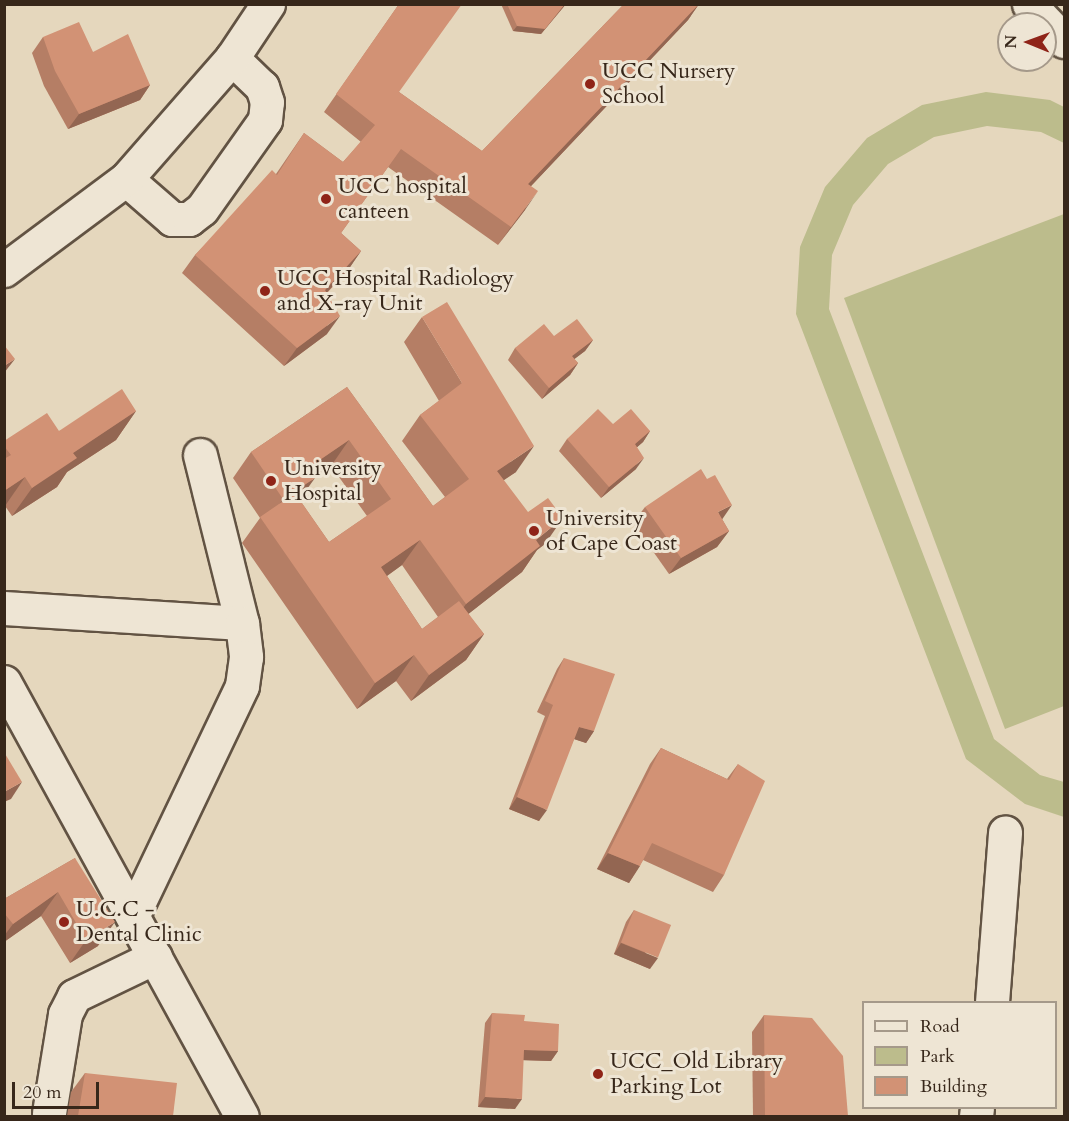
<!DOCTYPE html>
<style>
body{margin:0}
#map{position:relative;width:1069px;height:1121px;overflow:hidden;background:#e5d7bd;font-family:Cardo,serif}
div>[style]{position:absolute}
.green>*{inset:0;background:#bcbc8c}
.roads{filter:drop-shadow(2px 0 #625343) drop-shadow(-2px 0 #625343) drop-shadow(0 2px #625343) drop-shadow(0 -2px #625343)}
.minor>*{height:33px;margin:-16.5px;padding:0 16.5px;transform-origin:16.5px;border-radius:16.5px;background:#eee5d4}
.wall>*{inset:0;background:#b57e65}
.shaded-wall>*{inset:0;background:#936652}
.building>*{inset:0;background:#d29275;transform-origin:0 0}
.dots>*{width:16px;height:16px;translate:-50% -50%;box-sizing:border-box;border:3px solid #eee5d4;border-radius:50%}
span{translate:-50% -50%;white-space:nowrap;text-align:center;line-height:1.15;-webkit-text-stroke:6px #eee5d4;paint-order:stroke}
.poi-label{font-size:22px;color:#37271a}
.left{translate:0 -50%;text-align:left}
.frame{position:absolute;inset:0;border:6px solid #37271a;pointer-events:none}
.legend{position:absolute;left:862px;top:1001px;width:195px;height:108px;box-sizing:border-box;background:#eee5d4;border:2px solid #a5998a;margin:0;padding:8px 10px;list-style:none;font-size:18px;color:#37271a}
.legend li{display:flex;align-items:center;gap:12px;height:30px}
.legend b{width:30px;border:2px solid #a5998a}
.north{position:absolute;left:997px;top:12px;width:60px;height:60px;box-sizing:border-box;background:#eee5d4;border:2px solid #a5998a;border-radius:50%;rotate:271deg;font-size:16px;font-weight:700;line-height:24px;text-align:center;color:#37271a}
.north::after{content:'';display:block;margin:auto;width:21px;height:27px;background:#8f2418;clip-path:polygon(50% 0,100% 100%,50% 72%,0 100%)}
.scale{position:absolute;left:12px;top:1082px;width:87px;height:27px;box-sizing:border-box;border:3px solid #37271a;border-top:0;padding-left:8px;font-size:18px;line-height:21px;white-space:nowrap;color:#37271a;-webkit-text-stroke:4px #eee5d4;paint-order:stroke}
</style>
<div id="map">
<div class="green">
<div style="clip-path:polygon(986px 92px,1050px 100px,1064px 107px,1064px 143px,1041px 132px,987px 126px,934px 137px,888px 164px,853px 205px,832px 255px,829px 309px,994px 739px,1040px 775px,1064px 782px,1064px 817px,1025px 804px,966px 759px,796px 314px,800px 247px,825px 187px,867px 138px,922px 105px)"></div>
<div style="clip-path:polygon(1064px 214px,1064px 706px,1005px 729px,844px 298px)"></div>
</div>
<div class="roads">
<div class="minor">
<div style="left:1029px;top:4px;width:51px;rotate:46.6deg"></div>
<div style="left:126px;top:179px;width:61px;rotate:41deg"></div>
<div style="left:172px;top:219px;width:17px"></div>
<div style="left:189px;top:219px;width:16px;rotate:-38deg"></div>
<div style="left:202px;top:209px;width:109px;rotate:-54.7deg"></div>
<div style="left:265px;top:120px;width:18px;rotate:-84deg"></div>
<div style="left:267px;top:102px;width:16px;rotate:-108deg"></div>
<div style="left:262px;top:87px;width:42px;rotate:-136deg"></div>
<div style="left:4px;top:270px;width:152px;rotate:-36.7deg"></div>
<div style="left:126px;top:179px;width:161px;rotate:-48.8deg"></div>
<div style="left:232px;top:58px;width:65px;rotate:-56.3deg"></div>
<div style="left:200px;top:455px;width:173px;rotate:76deg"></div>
<div style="left:4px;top:608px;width:238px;rotate:3.6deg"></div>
<div style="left:242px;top:623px;width:34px;rotate:83deg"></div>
<div style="left:246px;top:657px;width:29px;rotate:98deg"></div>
<div style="left:242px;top:686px;width:254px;rotate:115.5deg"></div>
<div style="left:4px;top:682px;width:495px;rotate:61.3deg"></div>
<div style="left:992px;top:1002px;width:170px;rotate:-85.6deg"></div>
<div style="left:49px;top:1113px;width:100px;rotate:-80.8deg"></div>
<div style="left:65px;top:1014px;width:20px;rotate:-63deg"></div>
<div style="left:74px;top:996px;width:90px;rotate:-25.7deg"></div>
<div style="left:976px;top:1116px;width:8px;rotate:-83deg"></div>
</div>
</div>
<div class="wall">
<div style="clip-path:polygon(399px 4px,399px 92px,482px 151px,624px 4px,699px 4px,688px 20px,531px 186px,525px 210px,498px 245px,388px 167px,341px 233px,361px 251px,348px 270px,327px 293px,327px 334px,284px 366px,182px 273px,195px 255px,276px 174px,304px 133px,343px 162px,361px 142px,324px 112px)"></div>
<div style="clip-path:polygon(501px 4px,566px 4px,541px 34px,513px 31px)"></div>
<div style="clip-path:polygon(43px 37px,93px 52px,150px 85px,140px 100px,68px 129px,44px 86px,32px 53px)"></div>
<div style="clip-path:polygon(evenodd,422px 317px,516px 472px,503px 480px,545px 544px,537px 550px,522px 572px,468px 614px,484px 634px,466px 660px,411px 701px,396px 681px,357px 709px,242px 543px,260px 518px,233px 478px,251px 452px,347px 387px,433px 506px,445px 497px,402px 441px,420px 415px,439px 401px,404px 342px,422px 317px,331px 466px,367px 516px,329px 542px,299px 499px,314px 477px,331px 466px,422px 317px,402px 565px,438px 617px,422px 629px,387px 576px,402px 565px)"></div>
<div style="clip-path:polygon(554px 336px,593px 340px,585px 351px,574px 359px,578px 363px,570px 375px,542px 399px,508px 360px,515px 348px)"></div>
<div style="clip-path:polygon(136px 411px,116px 440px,67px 472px,57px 487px,12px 516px,5px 506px,4px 506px,4px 441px,59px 431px)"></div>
<div style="clip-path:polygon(613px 424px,650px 431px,643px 442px,637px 447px,636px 469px,601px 498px,559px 451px,567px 439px)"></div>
<div style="clip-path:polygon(645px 507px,722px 519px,729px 531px,717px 547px,669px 574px,633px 523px)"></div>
<div style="clip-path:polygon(564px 658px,594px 731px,586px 743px,574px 739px,539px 821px,509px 809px,545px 716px,537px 712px,557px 669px)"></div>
<div style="clip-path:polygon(661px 748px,727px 779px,738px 764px,724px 875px,713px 892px,643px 860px,629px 883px,597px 869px,650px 764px)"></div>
<div style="clip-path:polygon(75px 858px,98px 946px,70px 963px,41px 916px,4px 942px,4px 899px)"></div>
<div style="clip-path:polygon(634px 910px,650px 969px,614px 954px,626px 922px)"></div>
<div style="clip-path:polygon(492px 1013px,524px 1021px,558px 1051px,551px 1061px,523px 1060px,515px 1109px,478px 1107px,485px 1023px)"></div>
<div style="clip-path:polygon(764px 1015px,848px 1116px,753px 1116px,752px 1032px)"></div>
<div style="clip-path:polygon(85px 1073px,173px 1116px,67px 1116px,71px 1092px)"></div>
</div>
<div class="shaded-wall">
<div style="clip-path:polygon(566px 4px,541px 34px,513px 31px,517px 26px)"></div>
<div style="clip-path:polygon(699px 4px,688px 20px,515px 203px,528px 184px)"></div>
<div style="clip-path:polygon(150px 85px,140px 100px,68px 129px,79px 114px)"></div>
<div style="clip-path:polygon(538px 191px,525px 210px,498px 245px,511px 227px)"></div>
<div style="clip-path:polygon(361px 251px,348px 270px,312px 308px,325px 290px)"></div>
<div style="clip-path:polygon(340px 316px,327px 334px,284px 366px,297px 348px)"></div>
<div style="clip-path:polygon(593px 340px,585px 351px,564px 367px,572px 356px)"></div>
<div style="clip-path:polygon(15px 359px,4px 373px,4px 366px)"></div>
<div style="clip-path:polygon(578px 363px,570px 375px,542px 399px,549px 388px)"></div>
<div style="clip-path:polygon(136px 411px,116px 440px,67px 472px,57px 487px,12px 516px,32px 488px,73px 453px)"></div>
<div style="clip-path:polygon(650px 431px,643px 442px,627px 456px,635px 444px)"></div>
<div style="clip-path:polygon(349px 440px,331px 466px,290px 494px,308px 468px)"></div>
<div style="clip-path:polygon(534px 446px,516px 472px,479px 497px,497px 471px)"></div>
<div style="clip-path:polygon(644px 458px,636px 469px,601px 498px,609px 487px)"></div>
<div style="clip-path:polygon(25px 477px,5px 506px,4px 506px,4px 491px)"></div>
<div style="clip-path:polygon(315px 478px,297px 503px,265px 525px,283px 499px)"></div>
<div style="clip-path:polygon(732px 505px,721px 521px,718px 512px)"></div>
<div style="clip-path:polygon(563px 518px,545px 544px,537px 550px,522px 572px,448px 630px,466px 604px,536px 540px)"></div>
<div style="clip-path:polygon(729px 531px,717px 547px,669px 574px,681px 558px)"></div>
<div style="clip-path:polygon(420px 540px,402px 565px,363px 593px,381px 567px)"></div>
<div style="clip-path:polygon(484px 634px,466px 660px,411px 701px,429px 675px)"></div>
<div style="clip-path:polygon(414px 655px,396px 681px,357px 709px,375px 683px)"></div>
<div style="clip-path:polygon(579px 727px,594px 731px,586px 743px,571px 738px)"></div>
<div style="clip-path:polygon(22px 782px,11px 799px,4px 802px,4px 792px)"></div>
<div style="clip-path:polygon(517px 797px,547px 810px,539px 821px,509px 809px)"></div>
<div style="clip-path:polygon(608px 853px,640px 866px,629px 883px,597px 869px)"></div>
<div style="clip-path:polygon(58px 892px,41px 916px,4px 942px,4px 936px,13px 924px)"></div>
<div style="clip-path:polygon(115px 922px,98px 946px,70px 963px,86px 940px)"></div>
<div style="clip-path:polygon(621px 943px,658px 958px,650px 969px,614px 954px)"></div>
<div style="clip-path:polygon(524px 1050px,558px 1051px,551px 1061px,517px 1060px)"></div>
<div style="clip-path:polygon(485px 1097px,522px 1099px,515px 1109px,478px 1107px)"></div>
</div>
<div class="building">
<div style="clip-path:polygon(399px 4px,462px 4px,399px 92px,482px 151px,624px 4px,699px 4px,528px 184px,538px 191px,511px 227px,401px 149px,341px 233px,361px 251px,325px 290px,340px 316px,297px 348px,195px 255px,272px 170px,277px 175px,304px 133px,343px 162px,375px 125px,336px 94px)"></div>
<div style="clip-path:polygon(507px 4px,565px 4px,545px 29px,517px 26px)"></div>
<div style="clip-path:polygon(79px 22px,93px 52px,128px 34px,150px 85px,79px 114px,55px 71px,43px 37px)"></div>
<div style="clip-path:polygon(447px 302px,534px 446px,497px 471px,528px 512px,548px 498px,563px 518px,536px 540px,540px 546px,466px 604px,420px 540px,381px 567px,422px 629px,459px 601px,484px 634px,429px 675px,414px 655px,375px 683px,260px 517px,295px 493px,329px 542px,391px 499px,349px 440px,308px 468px,315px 478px,283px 499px,251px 452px,347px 387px,433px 506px,469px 479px,420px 415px,462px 383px,422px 317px)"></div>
<div style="clip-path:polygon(577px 319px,593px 340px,572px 356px,578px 363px,549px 388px,515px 348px,544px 324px,554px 336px)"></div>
<div style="clip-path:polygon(4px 345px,15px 359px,4px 366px)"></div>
<div style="clip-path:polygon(122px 389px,136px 411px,73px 453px,77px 458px,32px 488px,25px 477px,4px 491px,4px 459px,11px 455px,4px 446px,4px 441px,47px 413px,59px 431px)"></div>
<div style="clip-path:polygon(598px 409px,613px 424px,631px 409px,650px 431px,635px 444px,644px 458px,609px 487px,567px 439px)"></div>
<div style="clip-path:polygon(701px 469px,707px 479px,715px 475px,732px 505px,718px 512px,729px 531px,681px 558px,645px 507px)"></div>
<div style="clip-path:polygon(564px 658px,615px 674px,594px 731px,579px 727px,547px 810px,517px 797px,553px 705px,545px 701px)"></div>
<div style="clip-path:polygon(661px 748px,729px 780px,738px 764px,765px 781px,724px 875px,652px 843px,640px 866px,608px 853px)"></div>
<div style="clip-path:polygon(4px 752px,22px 782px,4px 792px)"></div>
<div style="clip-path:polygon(75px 858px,115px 922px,86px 940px,58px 892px,13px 924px,4px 913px,4px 899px)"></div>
<div style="left:634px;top:910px;width:40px;height:35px;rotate:22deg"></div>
<div style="clip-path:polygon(492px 1013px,525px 1015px,524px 1021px,559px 1024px,558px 1051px,524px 1050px,522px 1099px,485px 1097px)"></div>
<div style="clip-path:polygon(764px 1015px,812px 1018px,843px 1056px,848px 1116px,765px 1116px)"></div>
<div style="clip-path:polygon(85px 1073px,177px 1083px,173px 1116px,78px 1116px)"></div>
</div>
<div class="dots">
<div style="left:590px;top:84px;background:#8f2418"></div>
<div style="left:326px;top:199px;background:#8f2418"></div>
<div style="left:265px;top:291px;background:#8f2418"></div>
<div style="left:271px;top:481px;background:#8f2418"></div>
<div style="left:534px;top:531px;background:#8f2418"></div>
<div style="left:64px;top:922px;background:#8f2418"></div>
<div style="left:598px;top:1074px;background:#8f2418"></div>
</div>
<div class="poi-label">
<span class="left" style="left:602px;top:84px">UCC Nursery<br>School</span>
<span class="left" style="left:338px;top:199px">UCC hospital<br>canteen</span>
<span class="left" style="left:277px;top:291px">UCC Hospital Radiology<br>and X-ray Unit</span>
<span class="left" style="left:284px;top:481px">University<br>Hospital</span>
<span class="left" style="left:546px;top:531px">University<br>of Cape Coast</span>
<span class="left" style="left:76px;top:922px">U.C.C -<br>Dental Clinic</span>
<span class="left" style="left:610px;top:1074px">UCC_Old Library<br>Parking Lot</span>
</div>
<div class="frame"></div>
<ul class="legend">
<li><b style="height:8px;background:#eee5d4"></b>Road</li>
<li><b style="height:16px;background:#bcbc8c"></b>Park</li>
<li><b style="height:16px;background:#d29275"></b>Building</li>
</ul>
<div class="north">N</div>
<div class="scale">20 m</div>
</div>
